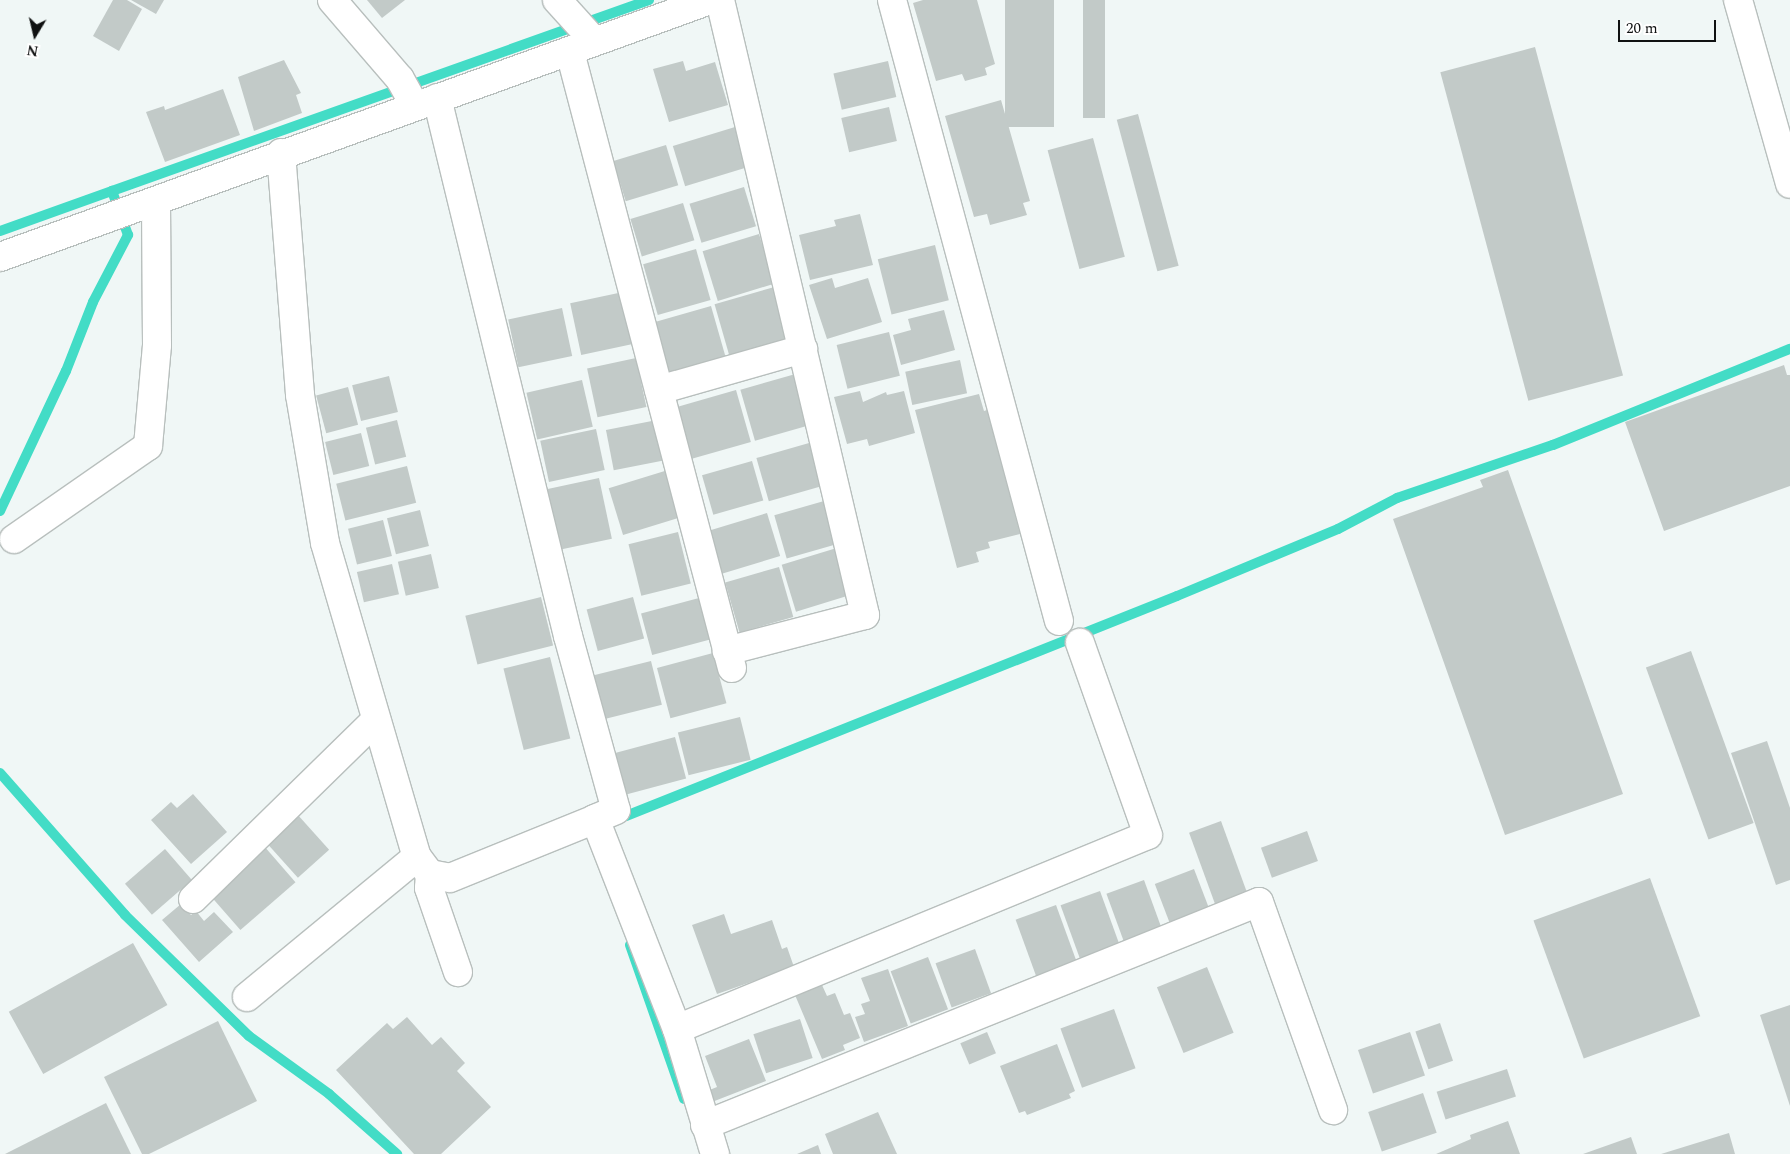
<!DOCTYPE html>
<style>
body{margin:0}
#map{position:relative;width:1790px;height:1154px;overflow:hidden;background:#f0f7f6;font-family:Spectral,serif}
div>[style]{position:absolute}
.stream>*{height:10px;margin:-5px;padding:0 5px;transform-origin:5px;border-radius:5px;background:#43dcc6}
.building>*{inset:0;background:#c2cac8;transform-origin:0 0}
.roads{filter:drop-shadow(1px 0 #b8bfbd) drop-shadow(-1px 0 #b8bfbd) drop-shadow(0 1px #b8bfbd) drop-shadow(0 -1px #b8bfbd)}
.street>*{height:28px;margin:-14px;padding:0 14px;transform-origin:14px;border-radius:14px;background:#fff}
span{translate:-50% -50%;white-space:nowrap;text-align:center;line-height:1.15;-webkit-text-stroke:4.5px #fff;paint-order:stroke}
.north{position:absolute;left:10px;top:10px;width:50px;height:50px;-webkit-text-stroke:4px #fff;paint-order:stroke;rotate:189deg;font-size:14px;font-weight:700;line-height:20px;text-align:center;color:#101212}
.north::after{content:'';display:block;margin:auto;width:18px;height:22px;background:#101212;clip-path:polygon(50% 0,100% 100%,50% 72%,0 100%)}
.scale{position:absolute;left:1618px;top:20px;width:98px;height:22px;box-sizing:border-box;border:2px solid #101212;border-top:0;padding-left:6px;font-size:15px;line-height:18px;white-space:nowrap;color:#101212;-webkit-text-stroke:4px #fff;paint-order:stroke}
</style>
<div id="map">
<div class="stream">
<div style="left:0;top:231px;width:119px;rotate:-19.7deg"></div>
<div style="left:0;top:511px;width:155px;rotate:-64.8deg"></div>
<div style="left:66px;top:371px;width:74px;rotate:-68.6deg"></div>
<div style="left:93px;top:302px;width:76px;rotate:-62.4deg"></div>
<div style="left:128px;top:235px;width:47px;rotate:-110deg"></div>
<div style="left:112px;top:191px;width:570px;rotate:-19.58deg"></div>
<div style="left:0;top:773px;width:189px;rotate:48.6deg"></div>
<div style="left:125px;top:915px;width:173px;rotate:44.3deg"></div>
<div style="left:249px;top:1036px;width:99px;rotate:35.9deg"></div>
<div style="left:329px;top:1094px;width:91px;rotate:41.4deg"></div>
<div style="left:626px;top:816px;width:593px;rotate:-21.77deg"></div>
<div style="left:1177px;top:596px;width:174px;rotate:-22.6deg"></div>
<div style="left:1338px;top:529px;width:67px;rotate:-27.7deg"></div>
<div style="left:1397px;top:498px;width:165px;rotate:-18.8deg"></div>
<div style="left:1553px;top:445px;width:256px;rotate:-22.1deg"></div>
<div style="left:630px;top:945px;width:163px;rotate:70.7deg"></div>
</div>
<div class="building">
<div style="clip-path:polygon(113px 0,127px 0,142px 9px,119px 51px,93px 36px)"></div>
<div style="clip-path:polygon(131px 0,164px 0,156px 14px)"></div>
<div style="clip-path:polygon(367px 0,405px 0,382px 18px)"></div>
<div style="clip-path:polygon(923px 0,977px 0,995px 64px,985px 68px,987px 75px,965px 81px,962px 74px,936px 81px,913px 3px)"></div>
<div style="left:1005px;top:0;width:49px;height:127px"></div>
<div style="left:1083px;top:0;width:22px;height:118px"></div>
<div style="left:1535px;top:47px;width:340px;height:98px;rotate:75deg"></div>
<div style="clip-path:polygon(284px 60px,301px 93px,296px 95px,302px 113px,254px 131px,238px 77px)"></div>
<div style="clip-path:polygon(683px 61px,686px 71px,715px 62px,728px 105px,669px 122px,653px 69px)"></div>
<div style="left:888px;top:61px;width:37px;height:56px;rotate:77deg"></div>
<div style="clip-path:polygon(223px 89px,240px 135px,165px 162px,146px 112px,164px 106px,165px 110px)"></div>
<div style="clip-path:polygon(1001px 100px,1030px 201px,1023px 203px,1027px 215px,990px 225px,987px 214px,974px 217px,945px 116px)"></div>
<div style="left:889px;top:107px;width:35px;height:49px;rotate:77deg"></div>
<div style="left:1138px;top:114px;width:157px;height:22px;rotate:75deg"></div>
<div style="left:735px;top:127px;width:42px;height:65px;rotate:73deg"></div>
<div style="left:1093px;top:138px;width:123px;height:47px;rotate:75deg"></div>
<div style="left:666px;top:145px;width:42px;height:55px;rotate:73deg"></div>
<div style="left:744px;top:187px;width:41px;height:57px;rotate:73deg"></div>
<div style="left:683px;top:203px;width:39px;height:55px;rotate:73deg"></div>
<div style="clip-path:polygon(860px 214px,873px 265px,810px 280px,799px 235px,836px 226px,834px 220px)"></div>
<div style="left:759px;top:234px;width:52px;height:59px;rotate:73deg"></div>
<div style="left:935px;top:245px;width:57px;height:59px;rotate:76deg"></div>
<div style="left:696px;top:249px;width:53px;height:55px;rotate:74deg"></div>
<div style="clip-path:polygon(832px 278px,835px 288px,868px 278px,882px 322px,827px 339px,809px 285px)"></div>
<div style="left:778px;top:286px;width:56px;height:66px;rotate:74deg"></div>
<div style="left:623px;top:292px;width:53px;height:54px;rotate:78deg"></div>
<div style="left:711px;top:306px;width:53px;height:61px;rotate:74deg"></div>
<div style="left:562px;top:308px;width:49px;height:55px;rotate:78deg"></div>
<div style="clip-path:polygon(944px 310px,955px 350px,901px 365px,893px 335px,911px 330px,908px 319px)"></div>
<div style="left:889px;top:332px;width:45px;height:54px;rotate:76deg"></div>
<div style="left:636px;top:358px;width:50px;height:50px;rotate:78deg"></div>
<div style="left:960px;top:360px;width:34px;height:56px;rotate:78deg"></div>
<div style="clip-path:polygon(1784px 365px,1787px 375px,1790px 375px,1790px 486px,1664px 531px,1625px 422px)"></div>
<div style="left:799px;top:373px;width:53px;height:61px;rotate:74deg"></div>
<div style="left:389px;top:376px;width:37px;height:38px;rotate:76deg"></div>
<div style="left:582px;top:380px;width:48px;height:57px;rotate:77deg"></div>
<div style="left:348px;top:387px;width:39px;height:33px;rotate:75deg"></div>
<div style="left:736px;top:390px;width:54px;height:66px;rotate:74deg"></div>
<div style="clip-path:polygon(860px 391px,863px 402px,886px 392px,887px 395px,904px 391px,915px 433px,869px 446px,867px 439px,847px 444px,834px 397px)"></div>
<div style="clip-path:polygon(979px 394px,984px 411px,987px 410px,1020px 534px,988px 542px,990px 548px,976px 552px,979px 562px,957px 568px,915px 410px)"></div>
<div style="left:397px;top:420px;width:38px;height:32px;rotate:76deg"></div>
<div style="left:657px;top:420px;width:41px;height:52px;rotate:79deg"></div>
<div style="left:596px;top:429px;width:42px;height:57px;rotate:78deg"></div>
<div style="left:361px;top:433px;width:34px;height:37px;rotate:76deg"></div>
<div style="left:816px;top:441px;width:45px;height:62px;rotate:74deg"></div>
<div style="left:752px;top:461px;width:41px;height:52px;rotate:74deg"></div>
<div style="left:407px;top:466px;width:38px;height:73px;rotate:76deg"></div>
<div style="left:668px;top:470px;width:49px;height:62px;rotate:73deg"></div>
<div style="clip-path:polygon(1508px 470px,1623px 794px,1505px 835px,1393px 519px,1483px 487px,1480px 480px)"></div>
<div style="left:599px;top:478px;width:62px;height:56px;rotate:78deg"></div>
<div style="left:831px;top:499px;width:45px;height:59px;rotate:74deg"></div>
<div style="left:420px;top:510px;width:37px;height:34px;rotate:76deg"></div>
<div style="left:767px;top:513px;width:45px;height:61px;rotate:73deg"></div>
<div style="left:383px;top:520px;width:37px;height:36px;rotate:76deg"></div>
<div style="left:678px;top:532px;width:53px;height:51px;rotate:76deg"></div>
<div style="left:840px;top:547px;width:49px;height:61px;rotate:73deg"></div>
<div style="left:431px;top:554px;width:35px;height:34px;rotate:77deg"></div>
<div style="left:392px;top:564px;width:31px;height:36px;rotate:77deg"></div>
<div style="left:779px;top:567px;width:52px;height:56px;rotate:74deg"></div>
<div style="left:541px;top:597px;width:50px;height:78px;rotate:76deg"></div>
<div style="left:633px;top:597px;width:43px;height:48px;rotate:75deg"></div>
<div style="left:699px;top:598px;width:43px;height:60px;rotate:75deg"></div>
<div style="left:1691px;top:651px;width:183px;height:48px;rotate:70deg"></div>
<div style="left:713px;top:653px;width:52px;height:58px;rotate:75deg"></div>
<div style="left:550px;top:657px;width:84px;height:48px;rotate:76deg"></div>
<div style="left:651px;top:661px;width:45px;height:61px;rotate:76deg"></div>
<div style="left:740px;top:717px;width:44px;height:64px;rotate:76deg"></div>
<div style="left:675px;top:737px;width:43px;height:64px;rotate:75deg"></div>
<div style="clip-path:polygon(1767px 741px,1790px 808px,1790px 880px,1776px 885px,1731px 753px)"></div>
<div style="clip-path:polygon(193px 794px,227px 832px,191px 864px,151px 820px,171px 802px,177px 808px)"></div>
<div style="left:297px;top:814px;width:48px;height:42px;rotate:48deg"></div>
<div style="left:1221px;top:821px;width:76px;height:34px;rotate:70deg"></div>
<div style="left:1307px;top:831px;width:32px;height:49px;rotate:70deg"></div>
<div style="left:264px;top:846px;width:48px;height:73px;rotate:49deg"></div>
<div style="left:165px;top:849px;width:41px;height:53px;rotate:49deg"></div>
<div style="left:1194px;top:869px;width:43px;height:42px;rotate:69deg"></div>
<div style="left:1650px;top:878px;width:147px;height:124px;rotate:70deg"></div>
<div style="left:1144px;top:880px;width:52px;height:40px;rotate:70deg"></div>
<div style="left:1100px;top:891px;width:59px;height:42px;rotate:70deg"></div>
<div style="clip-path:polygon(181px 904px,191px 915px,196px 911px,204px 921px,214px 912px,233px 932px,199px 962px,162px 920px)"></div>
<div style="left:1056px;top:905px;width:61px;height:43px;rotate:70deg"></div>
<div style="clip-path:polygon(724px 914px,731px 934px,772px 920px,782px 949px,787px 947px,794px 967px,717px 994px,692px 925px)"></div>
<div style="left:133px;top:943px;width:71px;height:142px;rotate:61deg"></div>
<div style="left:975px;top:949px;width:47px;height:42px;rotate:70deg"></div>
<div style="left:928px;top:957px;width:56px;height:40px;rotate:69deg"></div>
<div style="left:1207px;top:967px;width:71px;height:54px;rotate:68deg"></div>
<div style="clip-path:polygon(888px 969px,908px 1026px,864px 1042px,855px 1017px,865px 1014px,861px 1004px,870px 1001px,861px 978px)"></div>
<div style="clip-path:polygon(822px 985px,827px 996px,835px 993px,844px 1015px,850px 1013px,860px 1038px,843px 1045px,845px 1050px,822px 1059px,795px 995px)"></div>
<div style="clip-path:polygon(1790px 1005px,1790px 1106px,1760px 1015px)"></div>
<div style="left:1114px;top:1009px;width:63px;height:57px;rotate:70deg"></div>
<div style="clip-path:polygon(407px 1017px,432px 1045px,441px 1037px,465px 1063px,457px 1071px,491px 1107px,441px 1154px,414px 1154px,336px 1070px,387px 1023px,393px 1029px)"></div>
<div style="left:800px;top:1019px;width:41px;height:49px;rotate:72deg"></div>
<div style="clip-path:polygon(218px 1021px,257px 1101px,149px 1154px,142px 1154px,104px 1077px)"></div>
<div style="left:1440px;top:1023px;width:40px;height:26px;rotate:71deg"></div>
<div style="left:987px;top:1032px;width:23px;height:29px;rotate:67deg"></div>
<div style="left:1410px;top:1032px;width:46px;height:55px;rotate:71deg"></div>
<div style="clip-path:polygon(749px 1039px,766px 1081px,712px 1102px,707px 1091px,717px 1087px,705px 1056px)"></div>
<div style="clip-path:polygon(1057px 1044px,1075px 1091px,1069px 1094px,1071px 1098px,1027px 1115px,1025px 1111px,1019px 1113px,1000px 1066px)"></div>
<div style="left:1507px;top:1069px;width:29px;height:74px;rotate:72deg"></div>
<div style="left:1423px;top:1093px;width:42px;height:58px;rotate:71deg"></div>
<div style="clip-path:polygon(106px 1103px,131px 1154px,5px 1154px)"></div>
<div style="clip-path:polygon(878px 1112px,897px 1154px,833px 1154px,825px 1134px)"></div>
<div style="clip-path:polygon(1508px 1121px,1520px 1154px,1436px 1154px,1471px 1139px,1470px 1135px)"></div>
<div style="clip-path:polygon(1729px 1133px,1735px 1154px,1661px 1154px)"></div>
<div style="clip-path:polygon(1631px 1137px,1637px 1154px,1583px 1154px)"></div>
<div style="clip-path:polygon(818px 1145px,821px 1154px,797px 1154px)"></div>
</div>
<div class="roads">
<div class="street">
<div style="left:332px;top:0;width:104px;rotate:49.3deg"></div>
<div style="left:400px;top:79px;width:31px;rotate:61deg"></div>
<div style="left:557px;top:0;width:55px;rotate:47.9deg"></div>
<div style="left:720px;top:0;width:632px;rotate:76.73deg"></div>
<div style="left:865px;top:615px;width:143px;rotate:165.4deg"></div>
<div style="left:892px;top:0;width:643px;rotate:74.95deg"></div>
<div style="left:1738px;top:0;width:191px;rotate:74.2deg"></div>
<div style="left:570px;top:52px;width:637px;rotate:75.27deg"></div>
<div style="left:437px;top:98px;width:554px;rotate:76.32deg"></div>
<div style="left:568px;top:636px;width:180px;rotate:74.6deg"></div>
<div style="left:616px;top:810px;width:23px;rotate:157deg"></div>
<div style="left:595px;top:819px;width:225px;rotate:68.7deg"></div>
<div style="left:677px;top:1029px;width:131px;rotate:73.1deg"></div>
<div style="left:281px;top:153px;width:243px;rotate:85.5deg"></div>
<div style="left:300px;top:395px;width:150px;rotate:80.4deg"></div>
<div style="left:325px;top:543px;width:327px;rotate:73.7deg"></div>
<div style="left:417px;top:857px;width:21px;rotate:53deg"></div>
<div style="left:430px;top:874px;width:14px;rotate:94deg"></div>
<div style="left:429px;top:888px;width:89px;rotate:71deg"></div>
<div style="left:0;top:257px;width:755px;rotate:-19.9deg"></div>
<div style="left:659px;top:390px;width:150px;rotate:-15.9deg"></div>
<div style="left:14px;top:539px;width:163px;rotate:-34.8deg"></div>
<div style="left:148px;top:446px;width:101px;rotate:-84.9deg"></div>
<div style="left:157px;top:345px;width:143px;rotate:-90.4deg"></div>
<div style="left:430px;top:874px;width:20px;rotate:11deg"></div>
<div style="left:450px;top:878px;width:157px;rotate:-22.1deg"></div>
<div style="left:193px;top:899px;width:256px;rotate:-44.4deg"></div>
<div style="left:247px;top:997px;width:220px;rotate:-39.5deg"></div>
<div style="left:677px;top:1029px;width:509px;rotate:-22.39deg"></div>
<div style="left:1148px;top:835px;width:204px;rotate:-109.5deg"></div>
<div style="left:705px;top:1125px;width:597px;rotate:-21.93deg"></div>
<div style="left:1259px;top:902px;width:221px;rotate:70.4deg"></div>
</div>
</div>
<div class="north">N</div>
<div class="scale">20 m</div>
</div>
